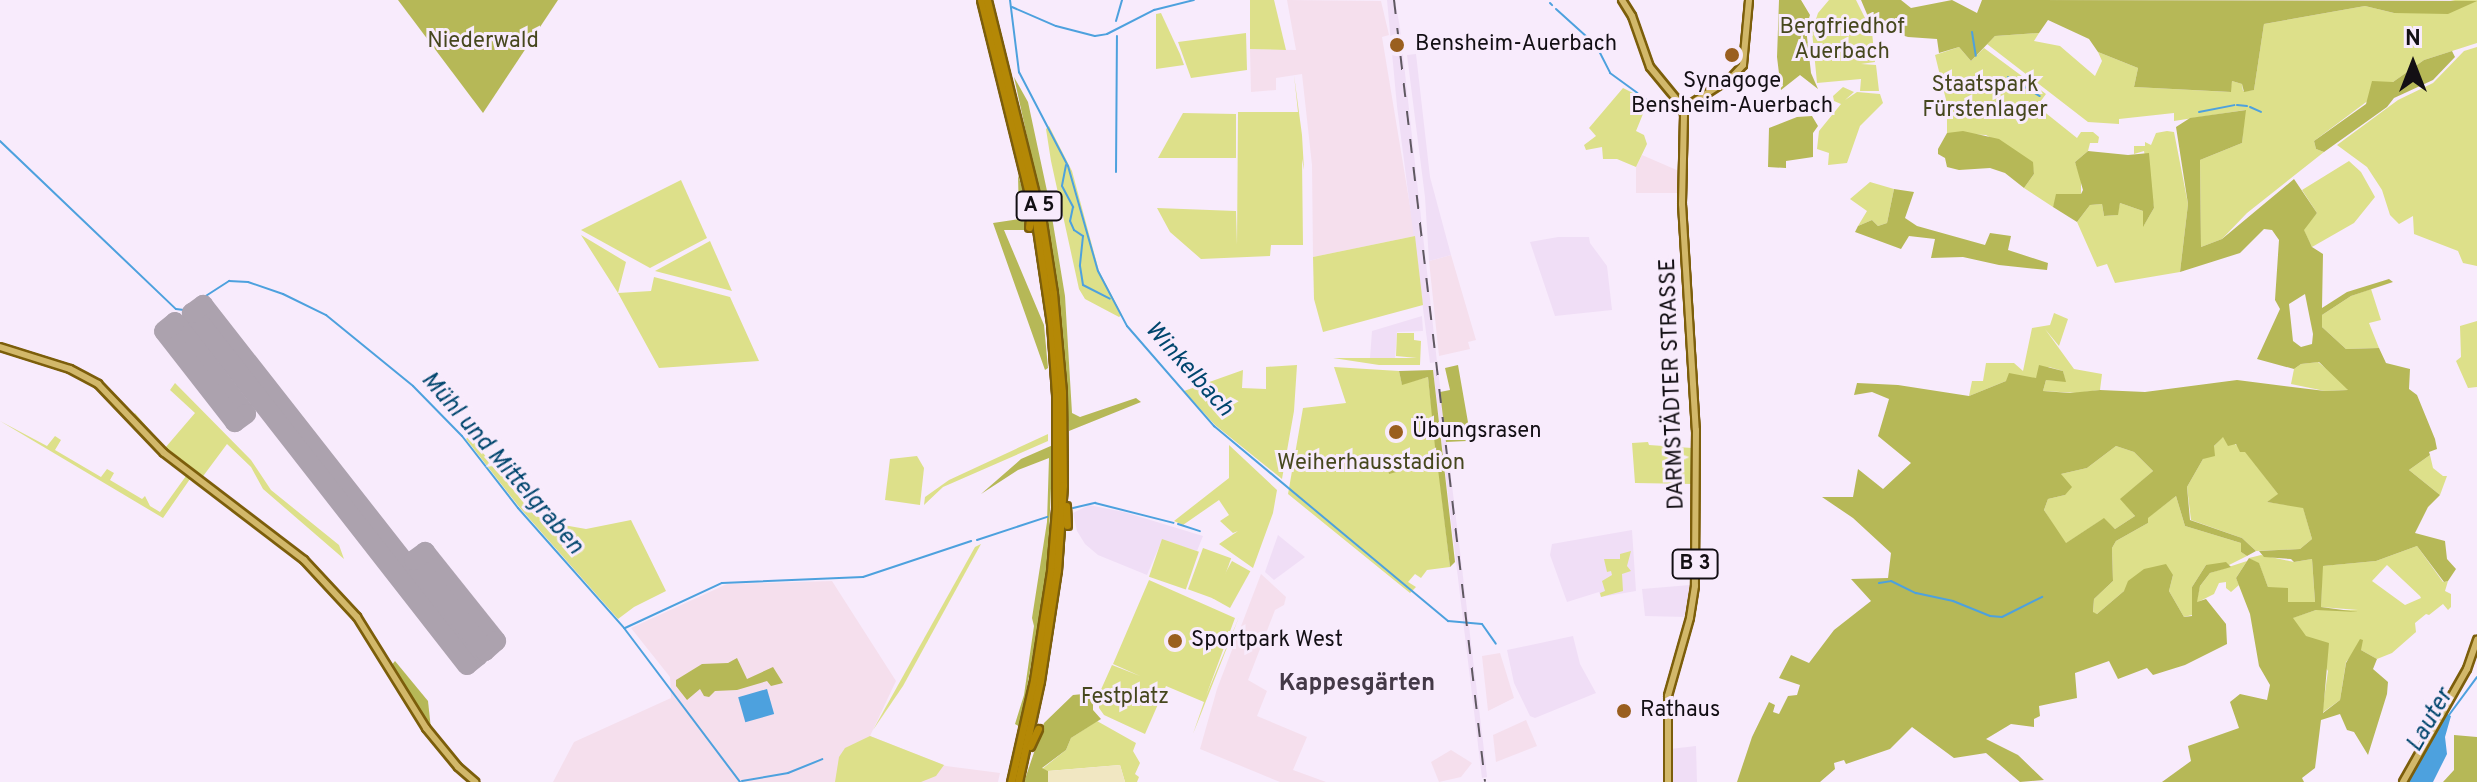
<!DOCTYPE html>
<meta charset="utf-8">
<style>
body{margin:0}
#map{position:relative;width:2477px;height:782px;overflow:hidden;background:#f8ebfc;font-family:Overpass,sans-serif}
div>[style]{position:absolute}
.commercial>*{inset:0;background:#f5dfed}
.built>*{inset:0;background:#f0def6}
.green>*{inset:0;background:#dde08a;transform-origin:0 0}
.forest>*{inset:0;background:#b6b857}
.sand>*{inset:0;background:#f1e7c2}
.water>*{inset:0;background:#4da1de;transform-origin:0 0}
.stream>*{height:2px;margin:-1px;padding:0 1px;transform-origin:1px;border-radius:1px;background:#4da1de}
.runway>*{height:20px;margin:-10px;padding:0 10px;transform-origin:10px;border-radius:10px;background:#aca2ae}
.roads{filter:drop-shadow(2px 0 #7c5e0b) drop-shadow(-2px 0 #7c5e0b) drop-shadow(0 2px #7c5e0b) drop-shadow(0 -2px #7c5e0b)}
.major>*{height:6px;margin:-3px;padding:0 3px;transform-origin:3px;border-radius:3px;background:#d2b86a}
.highway>*{height:7px;margin:-3.5px;padding:0 3.5px;transform-origin:3.5px;border-radius:3.5px;background:#b48806}
.rail>*{height:2px;margin-top:-1px;transform-origin:0;background:repeating-linear-gradient(90deg,#5f5861 0 14px,transparent 0 28px)}
.dots>*{width:22px;height:22px;translate:-50% -50%;box-sizing:border-box;border:4px solid #f8ebfc;border-radius:50%}
span{translate:-50% -50%;white-space:nowrap;text-align:center;line-height:1.15;-webkit-text-stroke:6px #f8ebfc;paint-order:stroke}
.shield-label span{padding:2px 6px;background:#f8ebfc;border:2px solid;border-radius:6px;-webkit-text-stroke-width:0}
.shield-label{font-size:20px;color:#130f14;font-weight:700}
.park-label{font-size:22px;color:#46471e}
.poi-label{font-size:22px;color:#130f14}
.left{translate:0 -50%;text-align:left}
.street-label{font-size:22px;color:#130f14}
.water-label{font-size:24px;color:#01466e;font-style:italic}
.neighbourhood-label{font-size:24px;color:#443947;font-weight:700}
.north{position:absolute;left:2373px;top:24px;width:80px;height:80px;-webkit-text-stroke:6px #f8ebfc;paint-order:stroke;rotate:0deg;font-size:22px;font-weight:700;line-height:32px;text-align:center;color:#130f14}
.north::after{content:'';display:block;margin:auto;width:28px;height:36px;background:#130f14;clip-path:polygon(50% 0,100% 100%,50% 72%,0 100%)}
</style>
<div id="map">
<div class="commercial">
<div style="clip-path:polygon(1287px 0,1381px 1px,1389px 35px,1382px 37px,1415px 236px,1313px 257px,1312px 165px,1302px 74px,1276px 78px,1276px 90px,1251px 92px,1250px 49px,1296px 50px)"></div>
<div style="clip-path:polygon(1642px 155px,1679px 171px,1678px 193px,1636px 193px,1636px 167px)"></div>
<div style="clip-path:polygon(1451px 255px,1476px 340px,1468px 342px,1470px 349px,1439px 356px,1429px 261px)"></div>
<div style="clip-path:polygon(1261px 574px,1286px 597px,1284px 605px,1275px 610px,1248px 680px,1267px 691px,1257px 716px,1307px 737px,1293px 770px,1326px 782px,1280px 782px,1200px 749px,1217px 689px)"></div>
<div style="clip-path:polygon(832px 581px,896px 681px,870px 736px,946px 766px,1000px 773px,998px 782px,553px 782px,574px 742px,671px 698px,670px 677px,631px 628px,727px 584px)"></div>
<div style="clip-path:polygon(1500px 653px,1514px 698px,1488px 711px,1482px 656px)"></div>
<div style="clip-path:polygon(1526px 720px,1537px 746px,1496px 762px,1493px 735px)"></div>
<div style="clip-path:polygon(1451px 750px,1472px 763px,1461px 777px,1439px 782px,1431px 762px)"></div>
</div>
<div class="built">
<div style="clip-path:polygon(1387px 0,1395px 0,1400px 28px,1437px 362px,1430px 363px,1397px 106px)"></div>
<div style="clip-path:polygon(1416px 54px,1430px 177px,1451px 255px,1429px 261px,1425px 197px,1407px 55px)"></div>
<div style="clip-path:polygon(1558px 237px,1589px 237px,1590px 243px,1607px 266px,1612px 310px,1555px 316px,1530px 242px)"></div>
<div style="clip-path:polygon(1422px 316px,1423px 331px,1397px 332px,1395px 359px,1370px 358px,1372px 331px)"></div>
<div style="clip-path:polygon(1438px 369px,1486px 767px,1487px 777px,1482px 778px,1433px 370px)"></div>
<div style="clip-path:polygon(1089px 505px,1124px 512px,1203px 536px,1197px 551px,1162px 540px,1147px 575px,1098px 555px,1085px 544px,1077px 531px,1073px 513px)"></div>
<div style="clip-path:polygon(1632px 530px,1636px 591px,1601px 597px,1599px 592px,1567px 602px,1550px 555px,1552px 544px)"></div>
<div style="clip-path:polygon(1278px 535px,1305px 557px,1274px 580px,1265px 572px)"></div>
<div style="clip-path:polygon(1690px 585px,1686px 617px,1645px 616px,1642px 589px)"></div>
<div style="clip-path:polygon(1573px 636px,1580px 664px,1596px 693px,1535px 718px,1530px 716px,1514px 683px,1507px 650px)"></div>
<div style="clip-path:polygon(1696px 746px,1697px 782px,1673px 782px,1670px 749px)"></div>
</div>
<div class="green">
<div style="clip-path:polygon(1250px 0,1274px 0,1286px 50px,1250px 49px)"></div>
<div style="clip-path:polygon(1829px 0,1856px 0,1872px 32px,1875px 62px,1861px 64px,1876px 65px,1879px 91px,1860px 91px,1861px 79px,1817px 83px,1812px 31px,1818px 13px)"></div>
<div style="clip-path:polygon(2455px 0,2477px 0,2477px 43px,2424px 60px,2393px 82px,2314px 141px,2316px 149px,2324px 152px,2247px 213px,2222px 239px,2201px 247px,2200px 160px,2242px 143px,2245px 110px,2174px 121px,2174px 113px,2119px 119px,2119px 124px,2088px 122px,1987px 44px,1995px 36px,2039px 33px,2034px 41px,2060px 46px,2095px 76px,2102px 61px,2098px 52px,2138px 68px,2134px 87px,2230px 92px,2232px 81px,2242px 84px,2243px 91px,2254px 90px,2264px 24px,2365px 6px,2394px 13px)"></div>
<div style="clip-path:polygon(1161px 13px,1180px 54px,1184px 65px,1156px 69px,1156px 14px)"></div>
<div style="clip-path:polygon(1246px 33px,1247px 70px,1191px 78px,1178px 42px)"></div>
<div style="clip-path:polygon(1959px 47px,1971px 61px,1984px 48px,2046px 94px,2037px 106px,2077px 138px,2081px 132px,2093px 132px,2099px 137px,2098px 143px,2090px 143px,2088px 151px,2075px 162px,2081px 179px,2081px 194px,2057px 195px,2053px 207px,2024px 188px,2034px 174px,2032px 162px,1986px 135px,1947px 133px,1947px 104px,1935px 55px)"></div>
<div style="clip-path:polygon(2477px 47px,2477px 266px,2463px 263px,2458px 251px,2414px 234px,2413px 216px,2399px 224px,2390px 215px,2382px 190px,2367px 167px,2337px 145px,2398px 100px,2433px 83px,2464px 51px)"></div>
<div style="clip-path:polygon(1294px 75px,1302px 135px,1304px 170px,1302px 159px,1303px 245px,1271px 245px,1270px 256px,1201px 259px,1170px 232px,1157px 208px,1236px 211px,1237px 245px,1238px 112px,1298px 112px)"></div>
<div style="clip-path:polygon(1843px 87px,1854px 92px,1845px 100px,1857px 92px,1880px 94px,1883px 103px,1860px 126px,1847px 163px,1828px 165px,1829px 153px,1817px 149px,1819px 131px,1841px 104px,1834px 101px,1833px 96px)"></div>
<div style="clip-path:polygon(1623px 88px,1641px 97px,1645px 109px,1636px 131px,1644px 135px,1647px 144px,1636px 167px,1617px 159px,1603px 159px,1602px 147px,1586px 150px,1584px 145px,1596px 136px,1589px 128px)"></div>
<div style="clip-path:polygon(1183px 113px,1236px 114px,1236px 158px,1158px 158px)"></div>
<div style="clip-path:polygon(1049px 126px,1072px 171px,1099px 271px,1122px 315px,1119px 317px,1085px 299px,1079px 289px,1051px 161px,1046px 129px)"></div>
<div style="clip-path:polygon(2167px 131px,2174px 132px,2188px 204px,2180px 272px,2115px 283px,2107px 264px,2097px 267px,2077px 222px,2090px 205px,2102px 204px,2104px 216px,2117px 215px,2120px 203px,2143px 211px,2144px 225px,2154px 208px,2144px 151px,2134px 154px,2134px 146px,2145px 146px,2145px 142px,2151px 145px,2156px 133px)"></div>
<div style="clip-path:polygon(2349px 161px,2361px 172px,2375px 197px,2354px 223px,2312px 247px,2303px 229px,2317px 213px,2302px 190px)"></div>
<div style="clip-path:polygon(681px 180px,707px 238px,650px 268px,581px 230px)"></div>
<div style="clip-path:polygon(1870px 182px,1894px 189px,1887px 223px,1878px 226px,1872px 220px,1858px 226px,1867px 211px,1850px 199px)"></div>
<div style="clip-path:polygon(581px 235px,626px 262px,618px 293px,651px 291px,654px 277px,730px 297px,759px 361px,659px 368px,618px 293px)"></div>
<div style="clip-path:polygon(1415px 236px,1423px 305px,1323px 332px,1314px 299px,1313px 257px)"></div>
<div style="clip-path:polygon(710px 241px,732px 291px,655px 271px)"></div>
<div style="clip-path:polygon(2371px 289px,2381px 320px,2369px 323px,2379px 348px,2346px 349px,2322px 327px,2322px 315px,2351px 296px)"></div>
<div style="clip-path:polygon(2054px 313px,2068px 319px,2059px 346px,2045px 329px,2074px 369px,2102px 374px,2100px 390px,2077px 393px,2043px 391px,2046px 380px,2065px 381px,2063px 371px,2049px 367px,2036px 378px,2006px 381px,1969px 396px,1972px 381px,1983px 381px,1986px 363px,2014px 363px,2023px 371px,2032px 328px,2050px 325px)"></div>
<div style="clip-path:polygon(2477px 321px,2477px 387px,2468px 388px,2456px 361px,2461px 357px,2460px 326px)"></div>
<div style="clip-path:polygon(1397px 333px,1414px 333px,1414px 340px,1421px 341px,1420px 365px,1379px 365px,1333px 358px,1417px 358px,1396px 356px)"></div>
<div style="clip-path:polygon(2318px 362px,2344px 383px,2348px 390px,2325px 391px,2291px 384px,2294px 369px,2301px 364px)"></div>
<div style="clip-path:polygon(1297px 365px,1294px 411px,1282px 479px,1215px 425px,1184px 391px,1243px 370px,1242px 388px,1266px 389px,1266px 367px)"></div>
<div style="clip-path:polygon(1334px 367px,1399px 371px,1402px 384px,1428px 377px,1450px 567px,1427px 570px,1421px 578px,1415px 574px,1408px 582px,1416px 587px,1410px 593px,1288px 494px,1303px 408px,1346px 403px)"></div>
<div style="clip-path:polygon(175px 383px,251px 460px,271px 490px,339px 545px,344px 559px,263px 489px,251px 467px,227px 444px,201px 479px,172px 456px,148px 433px,133px 415px,135px 413px,165px 448px,195px 413px,170px 390px)"></div>
<div style="clip-path:polygon(0 421px,47px 446px,55px 436px,61px 440px,55px 450px,101px 477px,107px 469px,114px 473px,110px 480px,142px 499px,145px 496px,150px 506px,160px 512px,186px 476px,232px 511px,190px 479px,163px 518px)"></div>
<div style="clip-path:polygon(1048px 434px,1048px 441px,943px 487px,924px 505px,925px 497px,949px 480px)"></div>
<div style="clip-path:polygon(469px 436px,534px 515px,552px 523px,586px 529px,631px 520px,666px 591px,634px 607px,618px 619px,520px 508px,466px 439px)"></div>
<div style="clip-path:polygon(2223px 436px,2245px 451px,2279px 495px,2267px 502px,2303px 507px,2312px 539px,2300px 549px,2256px 551px,2242px 538px,2191px 520px,2187px 487px,2203px 459px)"></div>
<div style="clip-path:polygon(1648px 442px,1649px 445px,1692px 448px,1692px 484px,1635px 483px,1632px 443px)"></div>
<div style="clip-path:polygon(1229px 445px,1277px 490px,1273px 513px,1253px 568px,1219px 544px,1238px 531px,1233px 533px,1220px 521px,1229px 515px,1219px 500px,1183px 525px,1174px 521px,1229px 478px)"></div>
<div style="clip-path:polygon(2116px 446px,2134px 452px,2153px 471px,2121px 499px,2135px 516px,2115px 529px,2103px 519px,2065px 544px,2044px 510px,2048px 499px,2065px 495px,2061px 474px,2087px 468px)"></div>
<div style="clip-path:polygon(2430px 455px,2433px 468px,2443px 476px,2447px 476px,2440px 495px,2409px 470px)"></div>
<div style="clip-path:polygon(917px 456px,924px 468px,920px 505px,885px 500px,890px 459px)"></div>
<div style="clip-path:polygon(2176px 496px,2185px 526px,2241px 543px,2241px 552px,2247px 556px,2229px 565px,2206px 565px,2192px 587px,2192px 615px,2184px 617px,2169px 591px,2173px 575px,2124px 591px,2097px 614px,2093px 613px,2094px 599px,2113px 581px,2112px 548px,2116px 541px,2148px 523px,2147px 518px)"></div>
<div style="left:1162px;top:539px;width:39px;height:40px;rotate:19deg"></div>
<div style="clip-path:polygon(981px 544px,903px 686px,873px 730px,975px 547px)"></div>
<div style="clip-path:polygon(evenodd,2417px 546px,2443px 582px,2448px 581px,2445px 591px,2451px 594px,2451px 607px,2448px 610px,2443px 604px,2429px 615px,2426px 614px,2415px 623px,2416px 632px,2392px 653px,2377px 659px,2361px 650px,2360px 645px,2346px 662px,2340px 700px,2322px 713px,2328px 671px,2292px 618px,2316px 610px,2358px 610px,2321px 607px,2322px 566px,2376px 561px,2417px 546px,2387px 565px,2420px 596px,2421px 598px,2405px 605px,2372px 581px,2387px 565px)"></div>
<div style="left:1203px;top:548px;width:30px;height:44px;rotate:20deg"></div>
<div style="clip-path:polygon(1631px 551px,1627px 566px,1631px 571px,1622px 574px,1623px 591px,1601px 597px,1600px 593px,1605px 591px,1602px 581px,1612px 575px,1611px 571px,1607px 572px,1604px 559px,1620px 559px,1620px 554px)"></div>
<div style="clip-path:polygon(2261px 555px,2294px 562px,2312px 559px,2315px 602px,2288px 602px,2268px 587px,2259px 564px,2249px 558px)"></div>
<div style="left:1232px;top:561px;width:21px;height:42px;rotate:29deg"></div>
<div style="clip-path:polygon(2247px 561px,2236px 578px,2239px 585px,2231px 592px,2226px 588px,2226px 582px,2219px 583px,2214px 594px,2196px 603px,2200px 586px,2210px 573px)"></div>
<div style="clip-path:polygon(1149px 580px,1235px 618px,1206px 696px,1239px 617px,1193px 734px,1204px 702px,1166px 686px,1145px 734px,1104px 715px,1099px 708px,1099px 694px,1112px 665px,1140px 676px,1113px 664px)"></div>
<div style="clip-path:polygon(1097px 721px,1136px 743px,1133px 751px,1140px 763px,1135px 774px,1139px 777px,1137px 782px,1125px 782px,1120px 765px,1048px 771px,1042px 769px,1066px 750px,1071px 738px)"></div>
<div style="clip-path:polygon(870px 736px,944px 765px,936px 776px,921px 782px,835px 782px,839px 757px,845px 748px)"></div>
</div>
<div class="forest">
<div style="clip-path:polygon(398px 0,558px 0,483px 113px)"></div>
<div style="clip-path:polygon(1779px 0,1801px 0,1810px 15px,1806px 28px,1811px 73px,1818px 89px,1800px 75px,1781px 90px,1777px 57px)"></div>
<div style="clip-path:polygon(1861px 0,1901px 0,1911px 8px,1952px 0,1977px 13px,1982px 0,2477px 1px,2448px 14px,2394px 13px,2365px 6px,2264px 24px,2254px 90px,2244px 92px,2242px 84px,2232px 81px,2231px 92px,2134px 87px,2138px 68px,2098px 52px,2089px 39px,2048px 20px,2039px 33px,1995px 36px,1971px 61px,1959px 47px,1939px 53px,1937px 39px,1908px 37px,1872px 26px)"></div>
<div style="clip-path:polygon(2452px 51px,2455px 57px,2433px 80px,2394px 98px,2387px 107px,2324px 152px,2316px 149px,2314px 141px,2366px 104px,2372px 81px,2393px 82px,2424px 60px)"></div>
<div style="clip-path:polygon(1014px 77px,1028px 102px,1050px 205px,1065px 296px,1072px 413px,1080px 417px,1136px 398px,1141px 402px,1069px 431px,1052px 251px)"></div>
<div style="clip-path:polygon(evenodd,2246px 110px,2242px 143px,2200px 160px,2201px 247px,2222px 239px,2294px 179px,2317px 213px,2304px 230px,2312px 247px,2323px 254px,2322px 308px,2347px 292px,2389px 279px,2393px 282px,2351px 296px,2322px 315px,2322px 327px,2346px 349px,2379px 348px,2386px 363px,2410px 369px,2409px 389px,2417px 395px,2435px 439px,2437px 449px,2429px 452px,2430px 455px,2409px 470px,2440px 495px,2428px 507px,2415px 533px,2445px 541px,2447px 559px,2456px 569px,2448px 581px,2444px 582px,2417px 546px,2376px 561px,2323px 566px,2321px 607px,2358px 612px,2316px 610px,2293px 618px,2306px 636px,2329px 643px,2323px 713px,2340px 700px,2346px 663px,2360px 639px,2363px 640px,2361px 650px,2377px 659px,2373px 669px,2388px 682px,2387px 694px,2368px 755px,2354px 732px,2347px 730px,2340px 714px,2321px 720px,2315px 768px,2302px 778px,2304px 782px,2162px 782px,2191px 761px,2188px 746px,2239px 728px,2230px 702px,2240px 694px,2267px 700px,2270px 685px,2259px 666px,2250px 614px,2236px 578px,2249px 558px,2259px 563px,2268px 587px,2288px 588px,2288px 602px,2315px 602px,2312px 559px,2294px 562px,2291px 559px,2264px 557px,2259px 551px,2300px 549px,2312px 539px,2303px 508px,2267px 502px,2278px 494px,2245px 452px,2240px 452px,2236px 444px,2228px 446px,2223px 437px,2214px 446px,2215px 456px,2203px 459px,2187px 487px,2190px 520px,2242px 538px,2256px 551px,2247px 556px,2241px 552px,2241px 543px,2185px 526px,2176px 496px,2148px 518px,2148px 523px,2116px 541px,2112px 548px,2113px 581px,2094px 599px,2093px 612px,2097px 614px,2124px 591px,2128px 581px,2144px 569px,2166px 564px,2173px 575px,2169px 591px,2184px 617px,2192px 616px,2192px 587px,2206px 565px,2226px 562px,2231px 567px,2210px 573px,2200px 586px,2197px 602px,2206px 599px,2226px 624px,2227px 644px,2185px 665px,2153px 675px,2147px 668px,2118px 679px,2109px 661px,2075px 673px,2077px 698px,2039px 706px,2040px 716px,2034px 719px,2034px 727px,2011px 724px,1986px 739px,2018px 755px,2044px 780px,2020px 782px,1986px 753px,1954px 758px,1912px 727px,1890px 749px,1846px 764px,1844px 760px,1834px 763px,1835px 769px,1820px 782px,1737px 782px,1752px 737px,1769px 702px,1775px 705px,1773px 712px,1779px 714px,1788px 696px,1797px 695px,1800px 685px,1779px 678px,1791px 655px,1809px 663px,1834px 630px,1871px 601px,1851px 579px,1888px 578px,1891px 553px,1853px 518px,1822px 497px,1853px 497px,1858px 469px,1883px 489px,1911px 463px,1878px 436px,1889px 399px,1872px 392px,1854px 395px,1857px 383px,1898px 385px,1969px 396px,2006px 381px,2009px 373px,2036px 378px,2039px 365px,2063px 371px,2066px 382px,2046px 380px,2043px 391px,2070px 393px,2100px 390px,2145px 392px,2237px 380px,2325px 391px,2348px 390px,2319px 362px,2301px 364px,2294px 369px,2257px 359px,2280px 309px,2275px 300px,2279px 240px,2272px 230px,2264px 229px,2240px 253px,2180px 272px,2188px 204px,2176px 127px,2190px 118px,2246px 110px,2305px 294px,2313px 334px,2312px 344px,2301px 347px,2293px 341px,2289px 304px,2305px 294px,2246px 110px,2116px 446px,2134px 452px,2153px 471px,2120px 499px,2135px 516px,2115px 529px,2104px 518px,2066px 543px,2044px 510px,2048px 499px,2065px 495px,2072px 487px,2061px 474px,2087px 468px,2116px 446px)"></div>
<div style="clip-path:polygon(1812px 116px,1818px 126px,1813px 133px,1813px 157px,1786px 161px,1786px 168px,1768px 167px,1769px 128px,1797px 117px)"></div>
<div style="clip-path:polygon(1963px 131px,1999px 139px,2033px 162px,2034px 174px,2024px 188px,2005px 173px,1990px 168px,1959px 170px,1947px 167px,1945px 158px,1938px 154px,1938px 149px,1947px 133px)"></div>
<div style="clip-path:polygon(2088px 151px,2128px 155px,2149px 153px,2154px 208px,2143px 227px,2143px 211px,2120px 203px,2118px 215px,2104px 216px,2102px 204px,2090px 205px,2077px 222px,2053px 207px,2056px 194px,2081px 194px,2083px 190px,2075px 162px)"></div>
<div style="clip-path:polygon(1018px 175px,1024px 194px,1025px 230px,1004px 230px,1044px 325px,1048px 368px,1045px 370px,993px 223px,1019px 219px)"></div>
<div style="clip-path:polygon(1894px 189px,1914px 192px,1905px 218px,1917px 226px,1985px 245px,1990px 233px,2011px 236px,2008px 250px,2048px 263px,2047px 270px,1999px 265px,1963px 257px,1931px 258px,1935px 239px,1909px 236px,1901px 249px,1855px 232px,1858px 226px,1872px 220px,1878px 226px,1887px 223px)"></div>
<div style="clip-path:polygon(1458px 365px,1469px 428px,1465px 429px,1467px 441px,1446px 442px,1440px 392px,1450px 390px,1445px 368px)"></div>
<div style="clip-path:polygon(1433px 370px,1455px 562px,1450px 567px,1437px 461px,1389px 474px,1388px 469px,1436px 457px,1428px 377px,1402px 385px,1399px 371px)"></div>
<div style="clip-path:polygon(1053px 445px,1047px 575px,1020px 727px,1015px 724px,1024px 695px,1034px 626px,1032px 618px,1047px 522px,1049px 458px,1018px 470px,981px 494px,1021px 459px)"></div>
<div style="clip-path:polygon(737px 658px,747px 679px,773px 667px,783px 683px,771px 686px,767px 681px,737px 690px,715px 691px,709px 697px,704px 696px,700px 689px,687px 700px,676px 686px,676px 680px,702px 664px,728px 663px)"></div>
<div style="clip-path:polygon(395px 661px,428px 701px,431px 729px,391px 666px)"></div>
<div style="clip-path:polygon(1093px 693px,1093px 710px,1101px 719px,1071px 738px,1066px 750px,1042px 768px,1048px 771px,1048px 782px,1024px 782px,1044px 723px,1073px 695px)"></div>
<div style="clip-path:polygon(2454px 735px,2477px 737px,2477px 782px,2443px 782px,2454px 770px)"></div>
</div>
<div class="sand">
<div style="clip-path:polygon(1120px 765px,1125px 782px,1048px 782px,1048px 771px)"></div>
</div>
<div class="water">
<div style="left:767px;top:689px;width:26px;height:30px;rotate:74deg"></div>
<div style="clip-path:polygon(2445px 713px,2451px 716px,2445px 737px,2447px 754px,2433px 782px,2406px 782px)"></div>
</div>
<div class="stream">
<div style="left:1010px;top:0;width:73px;rotate:82.9deg"></div>
<div style="left:1019px;top:72px;width:106px;rotate:62.5deg"></div>
<div style="left:1068px;top:166px;width:109px;rotate:74.1deg"></div>
<div style="left:1098px;top:271px;width:62px;rotate:62.2deg"></div>
<div style="left:1127px;top:326px;width:133px;rotate:49deg"></div>
<div style="left:1214px;top:426px;width:305px;rotate:39.8deg"></div>
<div style="left:1448px;top:621px;width:34px;rotate:5deg"></div>
<div style="left:1482px;top:624px;width:24px;rotate:55deg"></div>
<div style="left:1550px;top:3px;width:3px;rotate:45deg"></div>
<div style="left:1012px;top:7px;width:48px;rotate:23.4deg"></div>
<div style="left:1056px;top:26px;width:40px;rotate:14.4deg"></div>
<div style="left:1095px;top:36px;width:12px;rotate:-9deg"></div>
<div style="left:1107px;top:34px;width:53px;rotate:-27.1deg"></div>
<div style="left:1154px;top:10px;width:41px;rotate:-14deg"></div>
<div style="left:1556px;top:9px;width:54px;rotate:42deg"></div>
<div style="left:1596px;top:45px;width:31px;rotate:63deg"></div>
<div style="left:1610px;top:73px;width:34px;rotate:36deg"></div>
<div style="left:1116px;top:21px;width:22px;rotate:-74deg"></div>
<div style="left:1972px;top:32px;width:24px;rotate:81deg"></div>
<div style="left:2008px;top:77px;width:37px;rotate:31deg"></div>
<div style="left:1644px;top:98px;width:19px;rotate:39deg"></div>
<div style="left:2237px;top:105px;width:10px;rotate:6deg"></div>
<div style="left:2250px;top:107px;width:12px;rotate:24deg"></div>
<div style="left:2199px;top:112px;width:36px;rotate:-11deg"></div>
<div style="left:0;top:141px;width:243px;rotate:43.7deg"></div>
<div style="left:176px;top:309px;width:8px;rotate:7deg"></div>
<div style="left:184px;top:310px;width:54px;rotate:-32.8deg"></div>
<div style="left:229px;top:281px;width:19px;rotate:3deg"></div>
<div style="left:248px;top:282px;width:37px;rotate:19deg"></div>
<div style="left:283px;top:294px;width:48px;rotate:26deg"></div>
<div style="left:326px;top:315px;width:112px;rotate:39.2deg"></div>
<div style="left:413px;top:386px;width:70px;rotate:45.6deg"></div>
<div style="left:462px;top:436px;width:91px;rotate:52.1deg"></div>
<div style="left:518px;top:508px;width:160px;rotate:48.5deg"></div>
<div style="left:624px;top:628px;width:193px;rotate:53deg"></div>
<div style="left:1066px;top:165px;width:21px;rotate:101deg"></div>
<div style="left:1062px;top:186px;width:24px;rotate:62deg"></div>
<div style="left:1073px;top:207px;width:14px;rotate:102deg"></div>
<div style="left:1070px;top:221px;width:10px;rotate:66deg"></div>
<div style="left:1074px;top:230px;width:11px;rotate:34deg"></div>
<div style="left:1083px;top:236px;width:30px;rotate:96deg"></div>
<div style="left:1080px;top:266px;width:19px;rotate:81deg"></div>
<div style="left:1083px;top:285px;width:30px;rotate:27deg"></div>
<div style="left:1116px;top:172px;width:136px;rotate:-89.6deg"></div>
<div style="left:1073px;top:508px;width:23px;rotate:-13deg"></div>
<div style="left:1095px;top:503px;width:81px;rotate:14.2deg"></div>
<div style="left:1178px;top:524px;width:23px;rotate:18deg"></div>
<div style="left:977px;top:540px;width:74px;rotate:-18.2deg"></div>
<div style="left:1879px;top:583px;width:12px;rotate:-9deg"></div>
<div style="left:1891px;top:581px;width:28px;rotate:26deg"></div>
<div style="left:1916px;top:593px;width:38px;rotate:12deg"></div>
<div style="left:1953px;top:601px;width:40px;rotate:22deg"></div>
<div style="left:1990px;top:616px;width:12px;rotate:5deg"></div>
<div style="left:2002px;top:617px;width:45px;rotate:-26.6deg"></div>
<div style="left:625px;top:628px;width:107px;rotate:-24.9deg"></div>
<div style="left:722px;top:583px;width:141px;rotate:-2.4deg"></div>
<div style="left:863px;top:577px;width:114px;rotate:-18.4deg"></div>
<div style="left:2449px;top:715px;width:47px;rotate:-53.6deg"></div>
<div style="left:742px;top:781px;width:47px;rotate:-9.9deg"></div>
<div style="left:788px;top:773px;width:37px;rotate:-22deg"></div>
</div>
<div class="runway">
<div style="left:203px;top:305px;width:446px;rotate:51.9deg"></div>
<div style="left:478px;top:656px;width:14px;rotate:141deg"></div>
<div style="left:467px;top:665px;width:447px;rotate:-128deg"></div>
<div style="left:192px;top:313px;width:14px;rotate:-36deg"></div>
<div style="left:175px;top:322px;width:116px;rotate:52.3deg"></div>
<div style="left:246px;top:414px;width:14px;rotate:144deg"></div>
<div style="left:235px;top:422px;width:115px;rotate:-128deg"></div>
<div style="left:164px;top:331px;width:14px;rotate:-39deg"></div>
<div style="left:425px;top:552px;width:114px;rotate:51.4deg"></div>
<div style="left:496px;top:641px;width:15px;rotate:138deg"></div>
<div style="left:485px;top:651px;width:115px;rotate:-128deg"></div>
<div style="left:414px;top:560px;width:14px;rotate:-36deg"></div>
</div>
<div class="roads">
<div class="major">
<div style="left:1622px;top:0;width:19px;rotate:58deg"></div>
<div style="left:1632px;top:16px;width:54px;rotate:70.6deg"></div>
<div style="left:1650px;top:67px;width:50px;rotate:50.6deg"></div>
<div style="left:1682px;top:106px;width:9px;rotate:77deg"></div>
<div style="left:1684px;top:115px;width:89px;rotate:91.3deg"></div>
<div style="left:1682px;top:204px;width:226px;rotate:86.5deg"></div>
<div style="left:1696px;top:430px;width:156px;rotate:90.4deg"></div>
<div style="left:1695px;top:586px;width:32px;rotate:99deg"></div>
<div style="left:1690px;top:618px;width:81px;rotate:105.8deg"></div>
<div style="left:1668px;top:696px;width:86px;rotate:90deg"></div>
<div style="left:1683px;top:109px;width:59px;rotate:-33.1deg"></div>
<div style="left:1732px;top:77px;width:16px;rotate:-47deg"></div>
<div style="left:1743px;top:65px;width:65px;rotate:-84.7deg"></div>
<div style="left:0;top:347px;width:73px;rotate:17.4deg"></div>
<div style="left:70px;top:369px;width:32px;rotate:28deg"></div>
<div style="left:98px;top:384px;width:95px;rotate:46.3deg"></div>
<div style="left:164px;top:453px;width:176px;rotate:37.4deg"></div>
<div style="left:304px;top:560px;width:78px;rotate:47.1deg"></div>
<div style="left:357px;top:617px;width:131px;rotate:58.1deg"></div>
<div style="left:426px;top:728px;width:50px;rotate:50.6deg"></div>
<div style="left:458px;top:767px;width:23px;rotate:41deg"></div>
<div style="left:2403px;top:782px;width:130px;rotate:-60.5deg"></div>
<div style="left:2467px;top:669px;width:31px;rotate:-71deg"></div>
</div>
<div class="highway">
<div style="left:981px;top:0;width:229px;rotate:76.1deg"></div>
<div style="left:1036px;top:222px;width:102px;rotate:81.6deg"></div>
<div style="left:1051px;top:323px;width:72px;rotate:86deg"></div>
<div style="left:1056px;top:395px;width:114px;rotate:90deg"></div>
<div style="left:1056px;top:509px;width:62px;rotate:94.6deg"></div>
<div style="left:1051px;top:571px;width:110px;rotate:98.9deg"></div>
<div style="left:1034px;top:680px;width:105px;rotate:102.7deg"></div>
<div style="left:987px;top:0;width:229px;rotate:76.1deg"></div>
<div style="left:1042px;top:222px;width:72px;rotate:81.2deg"></div>
<div style="left:1053px;top:293px;width:99px;rotate:84.8deg"></div>
<div style="left:1062px;top:392px;width:93px;rotate:89.4deg"></div>
<div style="left:1063px;top:485px;width:85px;rotate:94deg"></div>
<div style="left:1057px;top:570px;width:112px;rotate:98.7deg"></div>
<div style="left:1040px;top:681px;width:103px;rotate:102.3deg"></div>
<div style="left:1029px;top:227px;width:16px;rotate:-83deg"></div>
<div style="left:1066px;top:506px;width:19px;rotate:87deg"></div>
<div style="left:1030px;top:746px;width:19px;rotate:-65deg"></div>
</div>
</div>
<div class="rail">
<div style="left:1394px;top:0;width:787px;rotate:83.36deg"></div>
</div>
<div class="dots">
<div style="left:1397px;top:45px;background:#9a5f1f"></div>
<div style="left:1732px;top:55px;background:#9a5f1f"></div>
<div style="left:1396px;top:432px;background:#9a5f1f"></div>
<div style="left:1175px;top:641px;background:#9a5f1f"></div>
<div style="left:1624px;top:711px;background:#9a5f1f"></div>
</div>
<div class="shield-label">
<span style="left:1039px;top:206px">A 5</span>
<span style="left:1695px;top:564px">B 3</span>
</div>
<div class="park-label">
<span style="left:1842px;top:40px">Bergfriedhof<br>Auerbach</span>
<span style="left:483px;top:42px">Niederwald</span>
<span style="left:1985px;top:98px">Staatspark<br>Fürstenlager</span>
<span style="left:1371px;top:464px">Weiherhausstadion</span>
<span style="left:1125px;top:698px">Festplatz</span>
</div>
<div class="poi-label">
<span class="left" style="left:1415px;top:45px">Bensheim-Auerbach</span>
<span style="left:1732px;top:94px">Synagoge<br>Bensheim-Auerbach</span>
<span class="left" style="left:1412px;top:432px">Übungsrasen</span>
<span class="left" style="left:1191px;top:641px">Sportpark West</span>
<span class="left" style="left:1640px;top:711px">Rathaus</span>
</div>
<div class="street-label">
<span style="left:1673px;top:384px;rotate:-92deg">DARMSTÄDTER STRASSE</span>
</div>
<div class="water-label">
<span style="left:1188px;top:370px;rotate:48deg">Winkelbach</span>
<span style="left:501px;top:464px;rotate:49deg">Mühl und Mittelgraben</span>
<span style="left:2431px;top:721px;rotate:-60deg">Lauter</span>
</div>
<div class="neighbourhood-label">
<span style="left:1357px;top:685px">Kappesgärten</span>
</div>
<div class="north">N</div>
</div>
